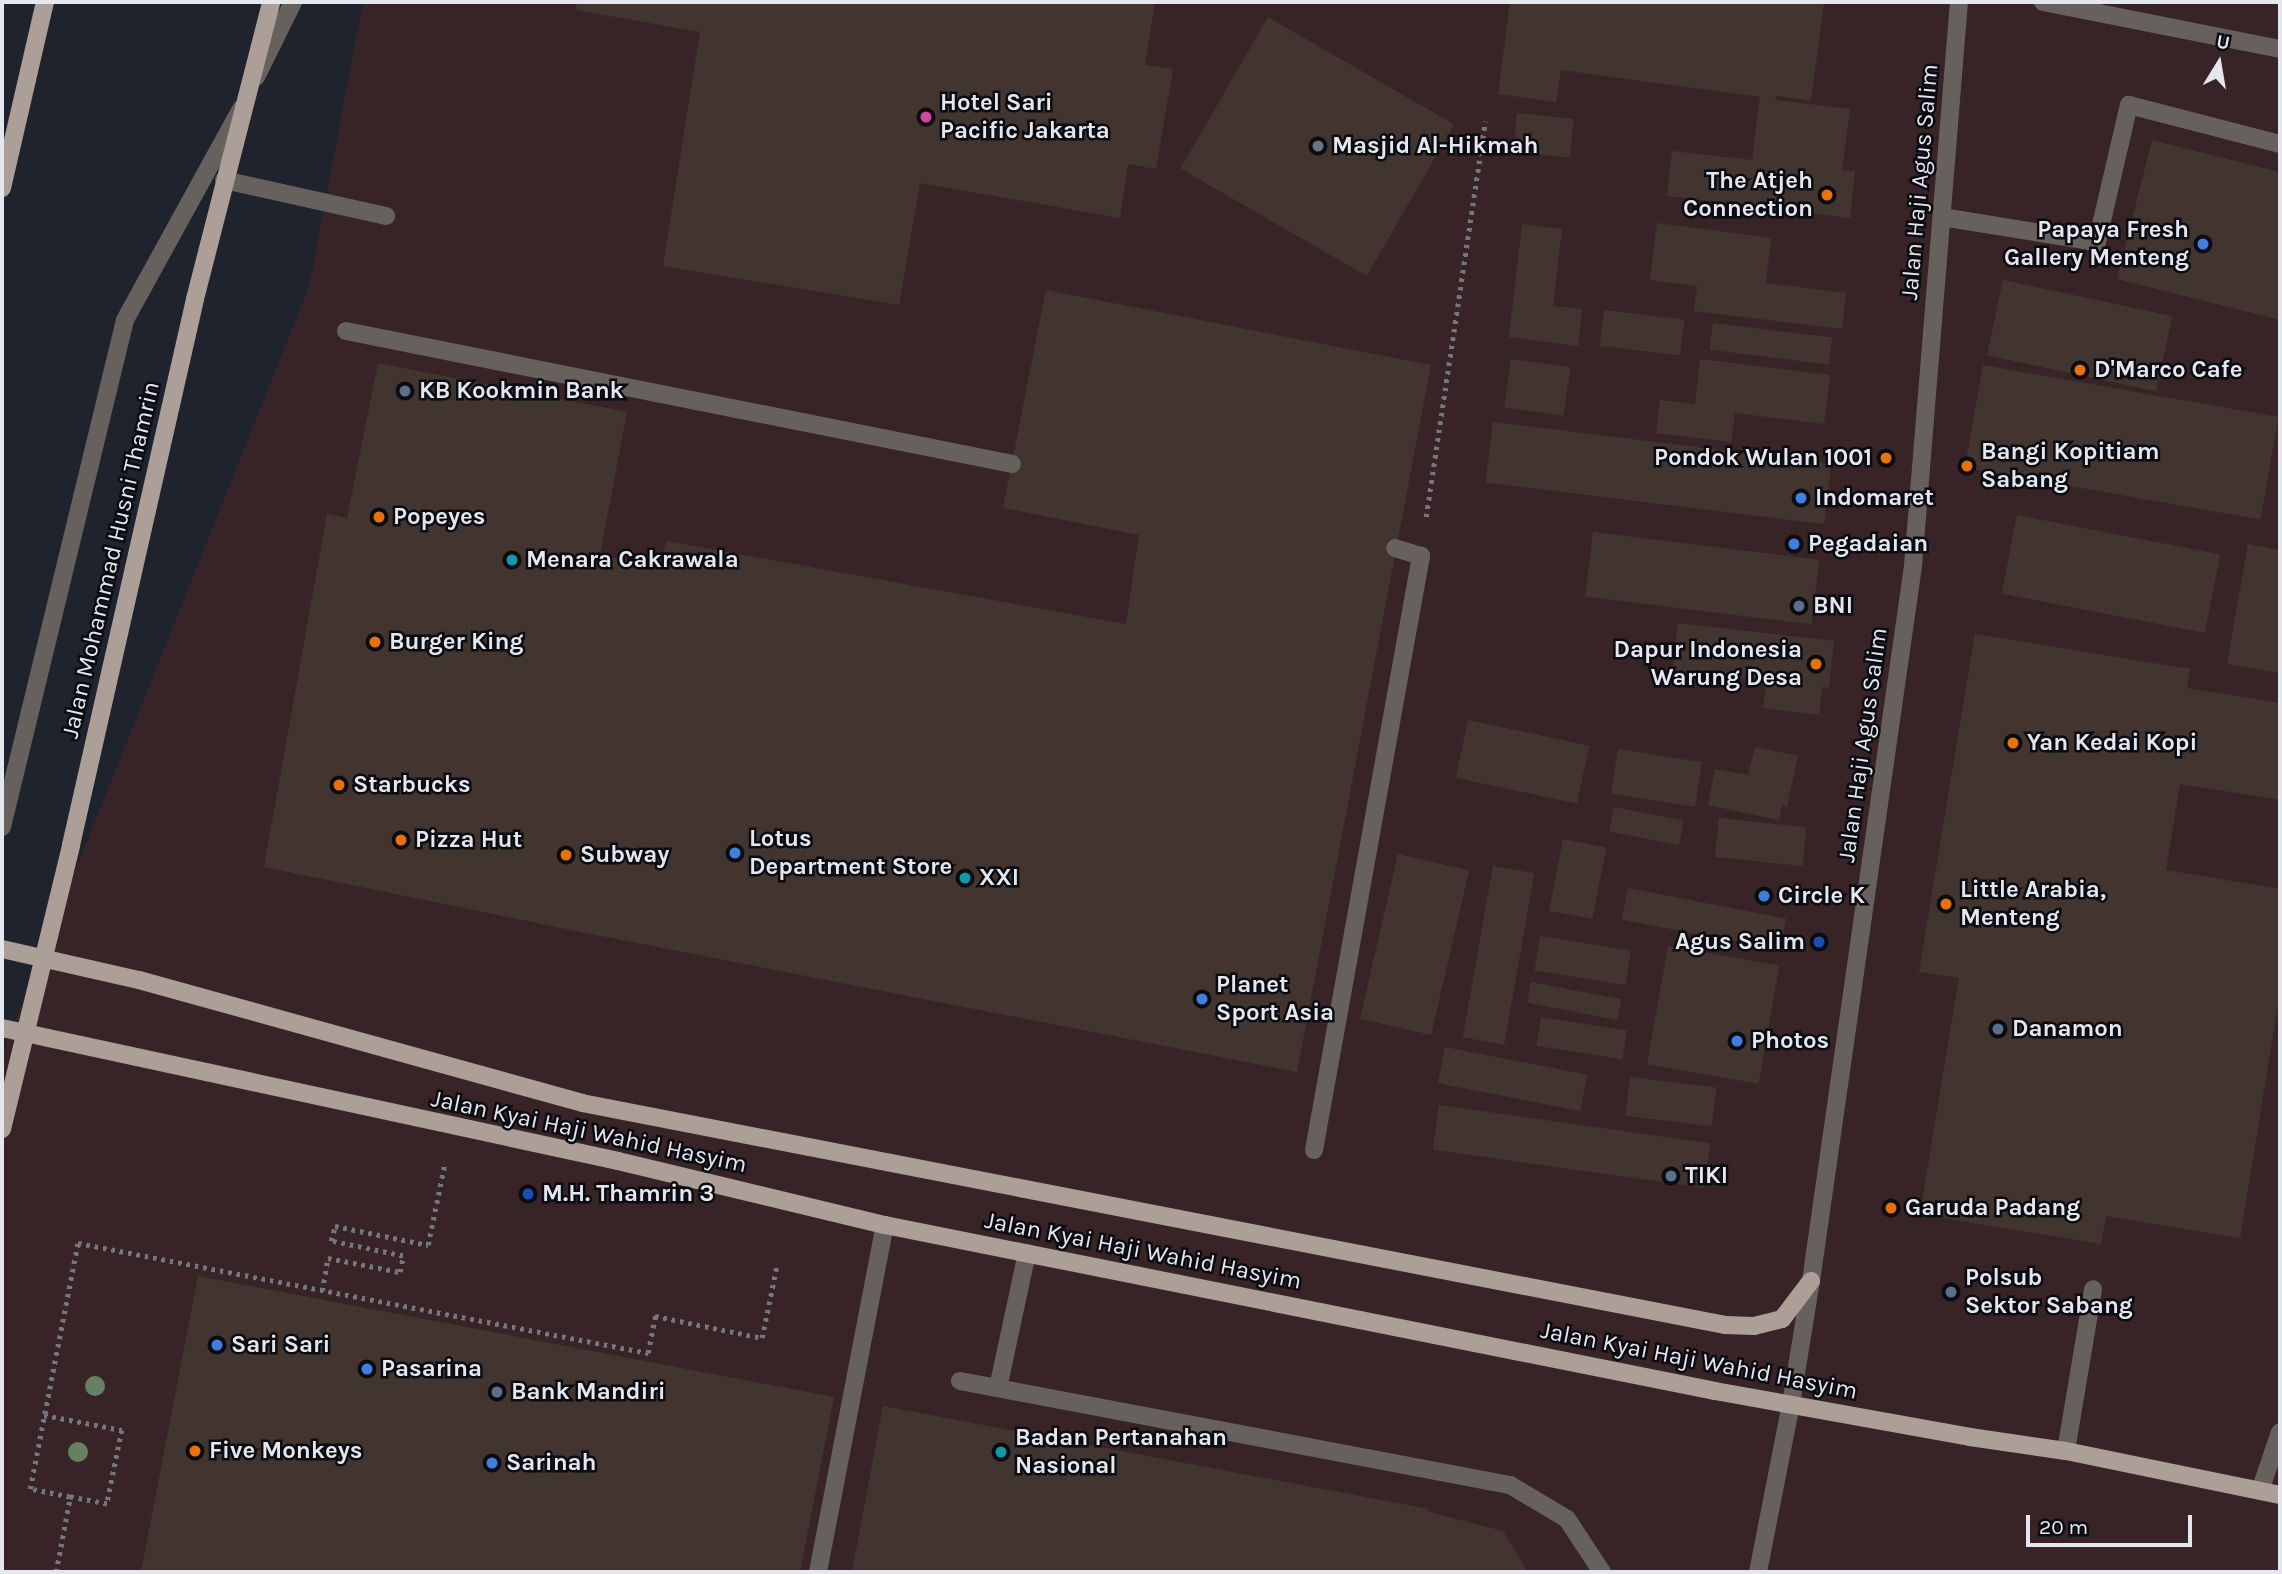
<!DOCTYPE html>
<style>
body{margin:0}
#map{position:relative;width:2282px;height:1574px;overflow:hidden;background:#1f232e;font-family:Karla,sans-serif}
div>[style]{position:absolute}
.commercial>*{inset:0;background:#382427}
.building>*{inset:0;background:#42352f;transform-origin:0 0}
.path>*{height:4.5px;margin-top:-2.25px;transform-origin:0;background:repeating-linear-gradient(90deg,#747780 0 3.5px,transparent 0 8.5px)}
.minor>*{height:18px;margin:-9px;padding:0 9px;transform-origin:9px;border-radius:9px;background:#67615d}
.major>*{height:18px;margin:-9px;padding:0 9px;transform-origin:9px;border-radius:9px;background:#ac9f97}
.trees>*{width:20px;height:20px;margin:-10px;border-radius:50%;background:#688062}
.dots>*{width:19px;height:19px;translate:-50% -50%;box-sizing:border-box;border:4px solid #0b0c11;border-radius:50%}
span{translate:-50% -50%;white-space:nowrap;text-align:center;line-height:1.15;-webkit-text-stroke:5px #0b0c11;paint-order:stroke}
.poi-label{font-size:24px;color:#e5e7ef;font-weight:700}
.left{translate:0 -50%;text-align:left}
.right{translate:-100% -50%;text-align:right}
.street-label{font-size:24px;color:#e5e7ef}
.frame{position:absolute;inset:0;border:4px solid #e5e7ef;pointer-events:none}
.north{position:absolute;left:2184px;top:28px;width:70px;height:70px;-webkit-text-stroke:5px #0b0c11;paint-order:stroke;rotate:11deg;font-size:19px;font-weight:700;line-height:28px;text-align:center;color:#e5e7ef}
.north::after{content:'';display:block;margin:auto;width:24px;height:32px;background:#e5e7ef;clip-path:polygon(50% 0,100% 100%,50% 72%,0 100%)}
.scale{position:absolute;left:2026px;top:1515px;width:166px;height:32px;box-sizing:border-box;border:4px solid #e5e7ef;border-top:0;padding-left:9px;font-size:21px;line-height:24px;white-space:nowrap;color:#e5e7ef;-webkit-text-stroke:5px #0b0c11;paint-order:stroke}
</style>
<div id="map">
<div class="commercial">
<div style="clip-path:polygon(363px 2px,2280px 2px,2280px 1572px,2px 1572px,2px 1061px,7px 1041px,309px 287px)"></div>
</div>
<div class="building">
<div style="clip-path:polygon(577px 2px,1155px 2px,1145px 65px,1173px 69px,1156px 169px,1128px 164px,1120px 218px,920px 183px,899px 305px,663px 266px,700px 32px,576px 10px)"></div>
<div style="clip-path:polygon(1510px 2px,1824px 2px,1811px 101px,1776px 96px,1775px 100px,1850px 109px,1842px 170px,1855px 171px,1850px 218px,1667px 196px,1672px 151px,1752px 160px,1760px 97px,1561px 70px,1556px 102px,1498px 94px)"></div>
<div style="left:1268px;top:17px;width:215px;height:175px;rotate:30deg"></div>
<div style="left:1517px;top:113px;width:57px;height:39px;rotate:6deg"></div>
<div style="clip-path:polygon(2152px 140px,2280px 172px,2280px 320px,2117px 279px)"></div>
<div style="clip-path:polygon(1657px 223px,1771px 238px,1766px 283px,1846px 293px,1842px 329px,1694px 311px,1697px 286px,1650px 280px)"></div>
<div style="clip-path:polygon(1522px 224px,1562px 229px,1553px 306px,1582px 309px,1578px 346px,1509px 337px)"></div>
<div style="left:2003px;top:280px;width:173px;height:77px;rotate:12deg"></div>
<div style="clip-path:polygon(1046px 290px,1431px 365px,1297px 1072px,586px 933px,264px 867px,327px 514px,347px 518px,378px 363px,627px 412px,600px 555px,660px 566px,666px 541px,1126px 624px,1139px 535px,1003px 508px)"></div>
<div style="left:1604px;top:310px;width:81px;height:36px;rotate:7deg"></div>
<div style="left:1713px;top:323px;width:120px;height:27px;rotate:7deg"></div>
<div style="left:1511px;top:359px;width:60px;height:49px;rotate:8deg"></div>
<div style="clip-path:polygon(1700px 359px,1830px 375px,1824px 424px,1735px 413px,1731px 442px,1656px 433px,1660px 400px,1695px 404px)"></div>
<div style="left:1983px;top:365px;width:300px;height:104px;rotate:10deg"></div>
<div style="left:1493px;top:422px;width:341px;height:61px;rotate:7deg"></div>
<div style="left:2017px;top:515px;width:207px;height:80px;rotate:11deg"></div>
<div style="left:1593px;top:532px;width:228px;height:65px;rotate:7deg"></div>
<div style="clip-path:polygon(2248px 544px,2280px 550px,2280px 673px,2227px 664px)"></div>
<div style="clip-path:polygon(1678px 623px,1834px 641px,1829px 688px,1822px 687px,1819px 715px,1763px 708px,1767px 681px,1673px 670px)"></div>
<div style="clip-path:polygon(1975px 634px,2190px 669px,2187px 688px,2280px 703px,2280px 800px,2180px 784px,2166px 870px,2280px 889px,2280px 992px,2240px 1238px,2106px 1216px,2101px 1244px,1920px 1214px,1959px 978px,1919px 972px)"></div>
<div style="left:1468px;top:720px;width:124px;height:59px;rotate:12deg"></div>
<div style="clip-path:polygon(1755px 747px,1798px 756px,1787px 806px,1782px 805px,1779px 820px,1708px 805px,1715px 769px,1748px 775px)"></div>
<div style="left:1618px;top:749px;width:85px;height:45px;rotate:9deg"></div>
<div style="left:1614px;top:807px;width:71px;height:25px;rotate:11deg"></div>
<div style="left:1719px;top:818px;width:88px;height:39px;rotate:6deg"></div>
<div style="left:1563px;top:839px;width:44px;height:73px;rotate:11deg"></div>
<div style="left:1398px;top:854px;width:73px;height:169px;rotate:13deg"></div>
<div style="left:1493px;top:866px;width:42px;height:174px;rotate:10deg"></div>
<div style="left:1628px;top:888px;width:161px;height:32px;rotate:11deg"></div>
<div style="left:1540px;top:936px;width:92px;height:35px;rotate:9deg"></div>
<div style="left:1668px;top:946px;width:113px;height:120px;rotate:10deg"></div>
<div style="left:1531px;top:982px;width:92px;height:21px;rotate:11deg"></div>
<div style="left:1541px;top:1017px;width:87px;height:29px;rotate:9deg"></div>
<div style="left:1445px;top:1047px;width:145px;height:37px;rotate:11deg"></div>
<div style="left:1630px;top:1077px;width:87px;height:39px;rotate:7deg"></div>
<div style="left:1439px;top:1105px;width:274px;height:45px;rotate:8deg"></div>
<div style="clip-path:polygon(198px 1276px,834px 1397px,800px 1572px,141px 1572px)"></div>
<div style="clip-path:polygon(883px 1406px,1429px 1509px,1429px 1512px,1503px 1531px,1528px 1572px,852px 1572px)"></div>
</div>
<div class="path">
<div style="left:1426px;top:517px;width:400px;rotate:-81.5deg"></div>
<div style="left:322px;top:1291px;width:34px;rotate:-80deg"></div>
<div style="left:328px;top:1258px;width:73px;rotate:11deg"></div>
<div style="left:400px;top:1272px;width:16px;rotate:-79deg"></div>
<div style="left:403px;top:1256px;width:74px;rotate:-168.2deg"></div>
<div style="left:331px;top:1241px;width:16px;rotate:-75deg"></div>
<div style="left:335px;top:1226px;width:95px;rotate:11.5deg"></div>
<div style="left:428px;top:1245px;width:85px;rotate:-78.4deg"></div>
<div style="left:44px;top:1415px;width:79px;rotate:10.9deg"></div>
<div style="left:122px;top:1430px;width:76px;rotate:101.5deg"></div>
<div style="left:107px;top:1504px;width:38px;rotate:-169deg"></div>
<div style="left:56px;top:1572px;width:76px;rotate:-79.4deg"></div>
<div style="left:70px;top:1497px;width:41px;rotate:-168.7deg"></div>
<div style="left:30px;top:1489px;width:251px;rotate:-79deg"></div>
<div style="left:78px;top:1243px;width:581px;rotate:10.92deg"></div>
<div style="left:648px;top:1353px;width:38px;rotate:-79deg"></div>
<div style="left:655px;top:1316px;width:109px;rotate:11.6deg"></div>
<div style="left:762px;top:1338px;width:76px;rotate:-78.5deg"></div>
</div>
<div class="minor">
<div style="left:2043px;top:2px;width:242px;rotate:11.2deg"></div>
<div style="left:256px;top:77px;width:84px;rotate:-63.7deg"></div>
<div style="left:224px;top:180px;width:166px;rotate:12.5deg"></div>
<div style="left:1942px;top:217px;width:157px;rotate:9.2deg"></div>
<div style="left:2097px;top:242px;width:141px;rotate:-76.9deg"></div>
<div style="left:2129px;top:105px;width:156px;rotate:14.5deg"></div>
<div style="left:346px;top:331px;width:679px;rotate:11.29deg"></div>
<div style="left:2px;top:827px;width:522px;rotate:-76.36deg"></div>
<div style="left:125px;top:320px;width:241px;rotate:-61.2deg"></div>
<div style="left:1314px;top:1150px;width:604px;rotate:-79.79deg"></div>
<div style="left:1421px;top:556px;width:27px;rotate:-163deg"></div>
<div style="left:960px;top:1381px;width:560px;rotate:10.71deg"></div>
<div style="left:1510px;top:1485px;width:66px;rotate:30.8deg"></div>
<div style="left:1567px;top:1519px;width:64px;rotate:56.6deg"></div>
<div style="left:998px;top:1388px;width:138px;rotate:-77.9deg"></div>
<div style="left:2066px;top:1451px;width:164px;rotate:-80.5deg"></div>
<div style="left:2260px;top:1491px;width:62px;rotate:-71.3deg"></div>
<div style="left:818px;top:1572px;width:353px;rotate:-79.1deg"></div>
<div style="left:1758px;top:1572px;width:171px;rotate:-78.9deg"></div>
<div style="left:1791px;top:1404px;width:125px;rotate:-80.8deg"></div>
<div style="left:1811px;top:1281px;width:722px;rotate:-81.88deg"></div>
<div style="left:1913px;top:566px;width:566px;rotate:-85.34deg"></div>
</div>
<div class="major">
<div style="left:2px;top:188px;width:191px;rotate:-77deg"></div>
<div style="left:2px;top:949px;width:140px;rotate:12.8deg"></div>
<div style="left:139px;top:980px;width:460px;rotate:15.5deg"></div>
<div style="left:582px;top:1103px;width:1164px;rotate:10.99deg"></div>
<div style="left:1725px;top:1325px;width:29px;rotate:2deg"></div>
<div style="left:1754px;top:1326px;width:29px;rotate:-14deg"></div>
<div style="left:1782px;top:1319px;width:48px;rotate:-52.7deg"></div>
<div style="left:2px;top:1028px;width:630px;rotate:12.18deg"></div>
<div style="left:618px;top:1161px;width:275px;rotate:13.5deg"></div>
<div style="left:885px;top:1225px;width:846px;rotate:11.31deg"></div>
<div style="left:1715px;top:1391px;width:259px;rotate:10.2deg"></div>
<div style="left:1970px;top:1437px;width:97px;rotate:8.3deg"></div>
<div style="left:2066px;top:1451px;width:218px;rotate:11.6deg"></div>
<div style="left:2px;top:1129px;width:292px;rotate:-76.3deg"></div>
<div style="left:71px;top:845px;width:560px;rotate:-77.2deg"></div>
<div style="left:195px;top:299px;width:307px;rotate:-75.6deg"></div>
</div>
<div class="trees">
<div style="left:95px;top:1386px"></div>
<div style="left:78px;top:1452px"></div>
</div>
<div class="dots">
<div style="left:926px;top:117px;background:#d1479c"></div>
<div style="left:1318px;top:146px;background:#6b7280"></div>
<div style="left:1827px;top:195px;background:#e8710a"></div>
<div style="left:2203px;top:244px;background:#3f7fe0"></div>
<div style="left:2080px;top:370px;background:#e8710a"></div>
<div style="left:405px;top:391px;background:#5c6f8a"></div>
<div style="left:1886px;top:458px;background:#e8710a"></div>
<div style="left:1967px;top:466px;background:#e8710a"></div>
<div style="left:1801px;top:498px;background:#3f7fe0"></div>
<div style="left:379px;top:517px;background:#e8710a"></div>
<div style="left:1794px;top:544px;background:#3f7fe0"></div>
<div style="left:512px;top:560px;background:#0f9aa8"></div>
<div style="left:1799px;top:606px;background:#5c6f8a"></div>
<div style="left:375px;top:642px;background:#e8710a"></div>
<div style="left:1816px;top:664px;background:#e8710a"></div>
<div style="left:2013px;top:743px;background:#e8710a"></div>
<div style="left:339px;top:785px;background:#e8710a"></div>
<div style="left:401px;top:840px;background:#e8710a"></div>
<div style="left:735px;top:853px;background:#3f7fe0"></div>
<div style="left:566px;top:855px;background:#e8710a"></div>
<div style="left:965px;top:878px;background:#0f9aa8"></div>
<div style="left:1764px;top:896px;background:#3f7fe0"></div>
<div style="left:1946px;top:904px;background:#e8710a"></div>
<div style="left:1819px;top:942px;background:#1a4fb4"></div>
<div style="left:1202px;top:999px;background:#3f7fe0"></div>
<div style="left:1998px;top:1029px;background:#5c6f8a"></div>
<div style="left:1737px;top:1041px;background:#3f7fe0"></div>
<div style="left:1671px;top:1176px;background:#5c6f8a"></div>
<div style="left:528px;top:1194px;background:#1a4fb4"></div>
<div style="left:1891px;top:1208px;background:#e8710a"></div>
<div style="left:1951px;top:1292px;background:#5c6f8a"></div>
<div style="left:217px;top:1345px;background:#3f7fe0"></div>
<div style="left:367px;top:1369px;background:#3f7fe0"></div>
<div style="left:497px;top:1392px;background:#5c6f8a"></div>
<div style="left:195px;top:1451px;background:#e8710a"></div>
<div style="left:1001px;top:1452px;background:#0f9aa8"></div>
<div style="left:492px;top:1463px;background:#3f7fe0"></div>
</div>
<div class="poi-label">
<span class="left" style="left:940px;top:117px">Hotel Sari<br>Pacific Jakarta</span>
<span class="left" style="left:1332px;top:146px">Masjid Al-Hikmah</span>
<span class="right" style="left:1813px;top:195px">The Atjeh<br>Connection</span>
<span class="right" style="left:2189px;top:244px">Papaya Fresh<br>Gallery Menteng</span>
<span class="left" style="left:2094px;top:370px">D'Marco Cafe</span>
<span class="left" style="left:419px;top:391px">KB Kookmin Bank</span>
<span class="left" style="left:1981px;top:466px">Bangi Kopitiam<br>Sabang</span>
<span class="right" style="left:1872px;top:458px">Pondok Wulan 1001</span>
<span class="left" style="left:1815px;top:498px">Indomaret</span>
<span class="left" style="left:393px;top:517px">Popeyes</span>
<span class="left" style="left:1808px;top:544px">Pegadaian</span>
<span class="left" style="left:526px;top:560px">Menara Cakrawala</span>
<span class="left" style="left:1813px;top:606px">BNI</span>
<span class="left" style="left:389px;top:642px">Burger King</span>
<span class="right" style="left:1802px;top:664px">Dapur Indonesia<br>Warung Desa</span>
<span class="left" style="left:2027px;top:743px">Yan Kedai Kopi</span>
<span class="left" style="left:353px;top:785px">Starbucks</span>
<span class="left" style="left:749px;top:853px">Lotus<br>Department Store</span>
<span class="left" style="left:415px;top:840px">Pizza Hut</span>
<span class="left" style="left:580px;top:855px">Subway</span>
<span class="left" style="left:979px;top:878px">XXI</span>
<span class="left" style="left:1960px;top:904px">Little Arabia,<br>Menteng</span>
<span class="left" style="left:1778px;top:896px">Circle K</span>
<span class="right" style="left:1805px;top:942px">Agus Salim</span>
<span class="left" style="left:1216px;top:999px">Planet<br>Sport Asia</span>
<span class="left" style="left:2012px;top:1029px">Danamon</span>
<span class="left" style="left:1751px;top:1041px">Photos</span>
<span class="left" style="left:1685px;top:1176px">TIKI</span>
<span class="left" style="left:542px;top:1194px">M.H. Thamrin 3</span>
<span class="left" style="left:1905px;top:1208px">Garuda Padang</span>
<span class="left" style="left:1965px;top:1292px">Polsub<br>Sektor Sabang</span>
<span class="left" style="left:231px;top:1345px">Sari Sari</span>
<span class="left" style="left:381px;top:1369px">Pasarina</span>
<span class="left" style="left:511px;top:1392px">Bank Mandiri</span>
<span class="left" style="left:1015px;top:1452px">Badan Pertanahan<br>Nasional</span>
<span class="left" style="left:209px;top:1451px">Five Monkeys</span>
<span class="left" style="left:506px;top:1463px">Sarinah</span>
</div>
<div class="street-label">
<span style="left:1920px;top:182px;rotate:-85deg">Jalan Haji Agus Salim</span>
<span style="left:111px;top:560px;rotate:-77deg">Jalan Mohammad Husni Thamrin</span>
<span style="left:1863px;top:745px;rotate:-82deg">Jalan Haji Agus Salim</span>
<span style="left:589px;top:1132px;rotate:12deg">Jalan Kyai Haji Wahid Hasyim</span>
<span style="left:1143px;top:1251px;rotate:11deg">Jalan Kyai Haji Wahid Hasyim</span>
<span style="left:1699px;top:1361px;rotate:11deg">Jalan Kyai Haji Wahid Hasyim</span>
</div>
<div class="frame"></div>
<div class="north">U</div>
<div class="scale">20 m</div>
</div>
